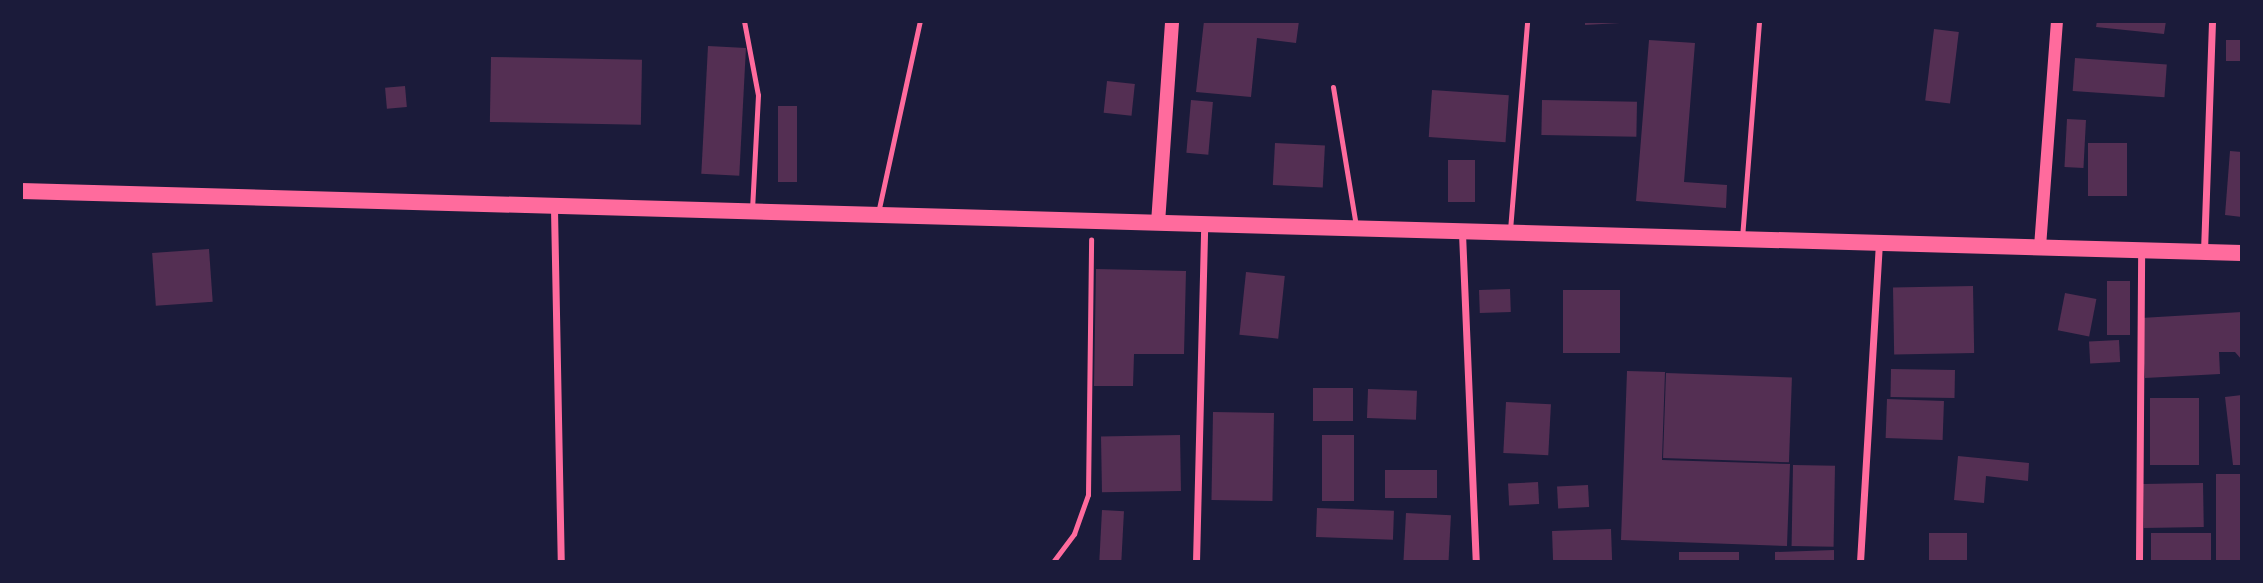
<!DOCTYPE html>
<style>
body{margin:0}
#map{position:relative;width:2263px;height:583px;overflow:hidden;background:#1b1b3a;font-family:Figtree,sans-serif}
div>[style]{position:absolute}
.building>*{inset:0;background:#542f53;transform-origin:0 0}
.path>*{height:4.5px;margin:-2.25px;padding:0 2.25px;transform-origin:2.25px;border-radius:2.25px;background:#ff6b9d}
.service>*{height:5px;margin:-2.5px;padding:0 2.5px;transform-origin:2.5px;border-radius:2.5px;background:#ff6b9d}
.minor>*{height:7px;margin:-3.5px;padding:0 3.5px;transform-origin:3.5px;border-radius:3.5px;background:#ff6b9d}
.tertiary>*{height:12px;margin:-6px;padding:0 6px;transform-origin:6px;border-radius:6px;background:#ff6b9d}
.secondary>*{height:14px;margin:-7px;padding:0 7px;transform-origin:7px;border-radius:7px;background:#ff6b9d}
.trunk>*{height:16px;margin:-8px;padding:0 8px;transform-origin:8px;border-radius:8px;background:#ff6b9d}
span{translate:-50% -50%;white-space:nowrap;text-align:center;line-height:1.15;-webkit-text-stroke:5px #1b1b3a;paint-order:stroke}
.frame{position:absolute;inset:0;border:23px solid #1b1b3a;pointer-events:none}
</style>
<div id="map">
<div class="building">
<div style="clip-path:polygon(1204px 21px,1299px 21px,1296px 43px,1257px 38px,1251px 97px,1196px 92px)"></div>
<div style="clip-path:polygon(1585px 21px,1620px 21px,1620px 23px,1585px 25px)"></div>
<div style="clip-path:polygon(2097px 21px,2166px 21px,2164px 34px,2096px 27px)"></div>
<div style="left:1934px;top:29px;width:25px;height:72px;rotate:7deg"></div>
<div style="clip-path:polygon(1649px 40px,1695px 43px,1684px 182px,1727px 185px,1726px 208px,1636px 201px)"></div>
<div style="left:2226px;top:40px;width:16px;height:21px"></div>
<div style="left:708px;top:46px;width:38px;height:128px;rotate:3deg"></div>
<div style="left:491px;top:57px;width:151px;height:65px;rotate:1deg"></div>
<div style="left:2075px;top:58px;width:92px;height:33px;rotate:4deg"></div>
<div style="left:1107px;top:81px;width:28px;height:32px;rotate:6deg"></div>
<div style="left:405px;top:86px;width:21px;height:20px;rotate:85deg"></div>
<div style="left:1432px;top:90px;width:77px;height:47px;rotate:4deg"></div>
<div style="left:1191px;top:100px;width:22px;height:53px;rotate:5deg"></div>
<div style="left:1542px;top:100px;width:95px;height:35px;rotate:1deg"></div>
<div style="left:778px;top:106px;width:19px;height:76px"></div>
<div style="left:2067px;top:119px;width:19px;height:48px;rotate:3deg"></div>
<div style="left:1275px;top:143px;width:50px;height:42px;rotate:3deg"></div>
<div style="left:2127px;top:143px;width:53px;height:39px;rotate:90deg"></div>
<div style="clip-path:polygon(2230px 151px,2242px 152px,2242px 217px,2225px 215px)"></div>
<div style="left:1448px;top:160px;width:27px;height:42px"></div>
<div style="left:209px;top:249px;width:53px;height:57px;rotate:86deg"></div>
<div style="clip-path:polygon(1096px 269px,1186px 271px,1184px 354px,1134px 354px,1133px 386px,1094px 386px)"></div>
<div style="left:1246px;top:272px;width:39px;height:63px;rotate:6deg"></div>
<div style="left:2107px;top:281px;width:23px;height:54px"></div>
<div style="left:1973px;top:286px;width:67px;height:80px;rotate:89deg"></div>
<div style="left:1510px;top:289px;width:23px;height:31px;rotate:88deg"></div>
<div style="left:1563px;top:290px;width:57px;height:63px"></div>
<div style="left:2065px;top:293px;width:32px;height:38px;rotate:11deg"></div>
<div style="clip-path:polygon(2242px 312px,2242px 360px,2235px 352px,2219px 352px,2220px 374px,2145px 378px,2141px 318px)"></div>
<div style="left:2119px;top:340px;width:22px;height:30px;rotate:87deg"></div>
<div style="left:1891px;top:369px;width:64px;height:28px;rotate:1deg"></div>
<div style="clip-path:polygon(1627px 371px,1665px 372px,1662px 460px,1790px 464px,1787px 546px,1621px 540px)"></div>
<div style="left:1666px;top:373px;width:126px;height:85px;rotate:2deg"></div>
<div style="left:1353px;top:388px;width:33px;height:40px;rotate:90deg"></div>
<div style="left:1368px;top:389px;width:49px;height:29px;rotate:2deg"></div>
<div style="clip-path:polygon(2242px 395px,2242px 465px,2233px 465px,2225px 397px)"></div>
<div style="left:2150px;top:398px;width:49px;height:67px"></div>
<div style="left:1887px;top:399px;width:57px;height:39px;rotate:2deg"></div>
<div style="left:1506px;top:402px;width:45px;height:51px;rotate:3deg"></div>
<div style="left:1213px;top:412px;width:61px;height:88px;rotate:1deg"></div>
<div style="left:1180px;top:435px;width:56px;height:79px;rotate:89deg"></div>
<div style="left:1322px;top:435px;width:32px;height:66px"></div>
<div style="clip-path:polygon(1958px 456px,2029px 463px,2028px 481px,1986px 476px,1984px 503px,1954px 500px)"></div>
<div style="left:1793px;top:465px;width:42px;height:81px;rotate:1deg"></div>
<div style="left:1437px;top:470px;width:28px;height:52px;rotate:90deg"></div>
<div style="left:2216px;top:474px;width:26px;height:88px"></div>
<div style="left:1538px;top:482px;width:22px;height:30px;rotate:87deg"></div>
<div style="left:2203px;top:483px;width:44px;height:60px;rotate:89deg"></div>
<div style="left:1588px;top:485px;width:22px;height:31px;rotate:87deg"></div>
<div style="left:1317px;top:508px;width:77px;height:29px;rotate:2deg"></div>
<div style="left:1102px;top:510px;width:22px;height:52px;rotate:3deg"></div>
<div style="left:1406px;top:513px;width:45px;height:49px;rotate:3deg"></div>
<div style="left:1611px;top:529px;width:33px;height:59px;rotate:88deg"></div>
<div style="left:1967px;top:533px;width:29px;height:38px;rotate:90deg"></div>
<div style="left:2211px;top:533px;width:29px;height:60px;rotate:90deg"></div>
<div style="clip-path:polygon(1834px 550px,1834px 562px,1775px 562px,1775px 552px)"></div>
<div style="left:1739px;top:552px;width:10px;height:60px;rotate:90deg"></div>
</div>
<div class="path">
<div style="left:1053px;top:562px;width:35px;rotate:-53deg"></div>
<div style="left:1074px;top:534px;width:41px;rotate:-70.3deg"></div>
<div style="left:1088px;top:495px;width:255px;rotate:-89.3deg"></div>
</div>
<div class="service">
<div style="left:744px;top:21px;width:75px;rotate:79.3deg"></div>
<div style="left:758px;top:95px;width:114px;rotate:93deg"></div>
<div style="left:1333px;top:87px;width:141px;rotate:80.6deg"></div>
<div style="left:878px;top:213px;width:197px;rotate:-77.7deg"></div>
<div style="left:1510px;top:230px;width:210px;rotate:-85.3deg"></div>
<div style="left:1742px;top:238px;width:218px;rotate:-85.5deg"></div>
</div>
<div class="minor">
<div style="left:554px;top:209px;width:353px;rotate:88.9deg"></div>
<div style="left:1462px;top:233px;width:329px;rotate:87.6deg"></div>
<div style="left:2204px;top:251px;width:230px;rotate:-88deg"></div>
<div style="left:1196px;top:562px;width:338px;rotate:-88.6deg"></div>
<div style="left:1860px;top:562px;width:322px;rotate:-86.6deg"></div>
<div style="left:2139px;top:562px;width:311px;rotate:-89.6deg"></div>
</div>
<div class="tertiary">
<div style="left:2040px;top:247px;width:227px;rotate:-85.7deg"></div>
</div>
<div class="secondary">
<div style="left:1158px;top:223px;width:202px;rotate:-86deg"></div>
</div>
<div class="trunk">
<div style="left:21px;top:191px;width:2222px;rotate:1.6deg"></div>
</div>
<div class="frame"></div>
</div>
